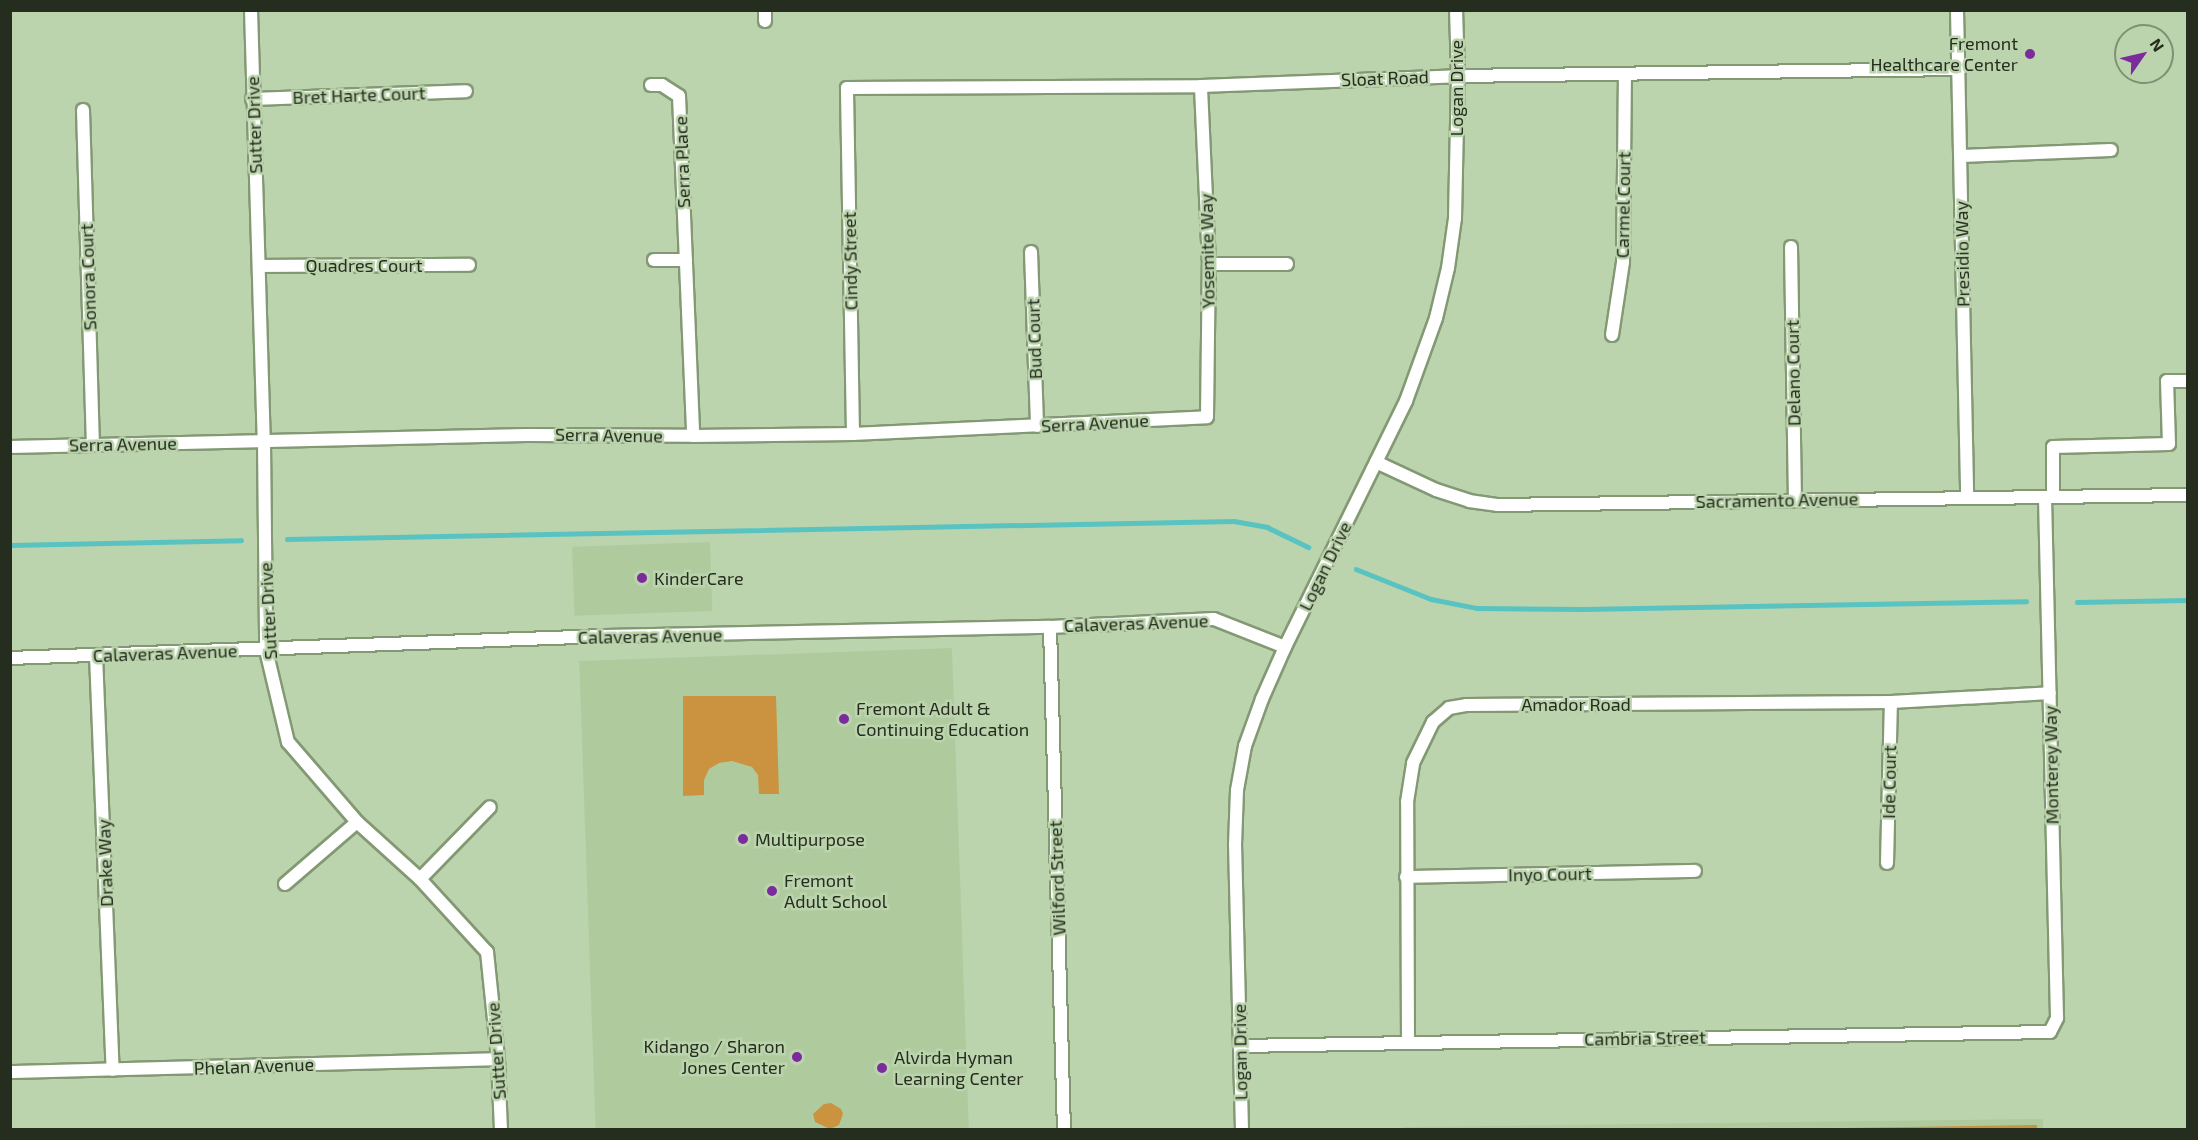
<!DOCTYPE html>
<style>
body{margin:0}
#map{position:relative;width:2198px;height:1140px;overflow:hidden;background:#bcd4ad;font-family:"Exo 2",sans-serif}
div>[style]{position:absolute}
.built>*{inset:0;background:#afcb9e;transform-origin:0 0}
.green>*{inset:0;background:#cb923f}
.stream>*{height:4.5px;margin:-2.25px;padding:0 2.25px;transform-origin:2.25px;border-radius:2.25px;background:#59c3c1}
.roads{filter:drop-shadow(2px 0 #829974) drop-shadow(-2px 0 #829974) drop-shadow(0 2px #829974) drop-shadow(0 -2px #829974)}
.minor>*{height:12px;margin:-6px;padding:0 6px;transform-origin:6px;border-radius:6px;background:#fff}
.dots>*{width:16px;height:16px;translate:-50% -50%;box-sizing:border-box;border:3px solid #bcd4ad;border-radius:50%}
span{translate:-50% -50%;white-space:nowrap;text-align:center;line-height:1.15;-webkit-text-stroke:5px #bcd4ad;paint-order:stroke}
.poi-label{font-size:18px;color:#242d1e}
.right{translate:-100% -50%;text-align:right}
.left{translate:0 -50%;text-align:left}
.street-label{font-size:18px;color:#242d1e}
.frame{position:absolute;inset:0;border:12px solid #242d1e;pointer-events:none}
.north{position:absolute;left:2114px;top:24px;width:60px;height:60px;box-sizing:border-box;background:#bcd4ad;border:2px solid #7f9174;border-radius:50%;rotate:56deg;font-size:16px;font-weight:700;line-height:24px;text-align:center;color:#242d1e}
.north::after{content:'';display:block;margin:auto;width:21px;height:27px;background:#7a2b9c;clip-path:polygon(50% 0,100% 100%,50% 72%,0 100%)}
</style>
<div id="map">
<div class="built">
<div style="left:710px;top:542px;width:69px;height:138px;rotate:88deg"></div>
<div style="left:952px;top:648px;width:481px;height:373px;rotate:88deg"></div>
<div style="clip-path:polygon(2043px 1119px,2043px 1129px,1404px 1130px,1404px 1127px)"></div>
</div>
<div class="green">
<div style="clip-path:polygon(683px 696px,776px 696px,779px 794px,759px 794px,758px 775px,752px 767px,732px 761px,719px 763px,709px 769px,704px 780px,704px 795px,683px 796px)"></div>
<div style="clip-path:polygon(831px 1103px,841px 1109px,843px 1114px,839px 1125px,830px 1129px,815px 1122px,813px 1114px,824px 1104px)"></div>
<div style="clip-path:polygon(2037px 1125px,2037px 1130px,1777px 1129px)"></div>
</div>
<div class="stream">
<div style="left:287px;top:539px;width:947px;rotate:-1.09deg"></div>
<div style="left:1234px;top:521px;width:34px;rotate:10deg"></div>
<div style="left:1267px;top:527px;width:46px;rotate:26deg"></div>
<div style="left:10px;top:545px;width:231px;rotate:-1.2deg"></div>
<div style="left:1356px;top:569px;width:81px;rotate:21.8deg"></div>
<div style="left:1431px;top:599px;width:47px;rotate:11.1deg"></div>
<div style="left:1477px;top:608px;width:106px;rotate:0.5deg"></div>
<div style="left:1583px;top:609px;width:443px;rotate:-1deg"></div>
<div style="left:2077px;top:602px;width:111px;rotate:-1deg"></div>
</div>
<div class="roads">
<div class="minor">
<div style="left:251px;top:10px;width:432px;rotate:88.3deg"></div>
<div style="left:264px;top:442px;width:208px;rotate:89.4deg"></div>
<div style="left:266px;top:650px;width:95px;rotate:76.6deg"></div>
<div style="left:288px;top:742px;width:106px;rotate:49.2deg"></div>
<div style="left:357px;top:822px;width:85px;rotate:42.1deg"></div>
<div style="left:420px;top:879px;width:99px;rotate:47.5deg"></div>
<div style="left:487px;top:952px;width:108px;rotate:84.1deg"></div>
<div style="left:498px;top:1059px;width:71px;rotate:87.6deg"></div>
<div style="left:765px;top:10px;width:11px;rotate:90deg"></div>
<div style="left:1957px;top:10px;width:488px;rotate:88.8deg"></div>
<div style="left:651px;top:85px;width:11px"></div>
<div style="left:662px;top:85px;width:20px;rotate:33deg"></div>
<div style="left:679px;top:96px;width:340px;rotate:87.6deg"></div>
<div style="left:252px;top:99px;width:214px;rotate:-2.1deg"></div>
<div style="left:83px;top:110px;width:334px;rotate:88.3deg"></div>
<div style="left:1961px;top:156px;width:150px;rotate:-2.3deg"></div>
<div style="left:1791px;top:247px;width:253px;rotate:89.1deg"></div>
<div style="left:1031px;top:252px;width:174px;rotate:88deg"></div>
<div style="left:654px;top:260px;width:32px"></div>
<div style="left:1209px;top:264px;width:78px"></div>
<div style="left:259px;top:266px;width:210px;rotate:-0.3deg"></div>
<div style="left:1612px;top:335px;width:74px;rotate:-81.4deg"></div>
<div style="left:1623px;top:262px;width:187px;rotate:-89.4deg"></div>
<div style="left:853px;top:434px;width:346px;rotate:-91deg"></div>
<div style="left:847px;top:88px;width:354px;rotate:-0.3deg"></div>
<div style="left:1201px;top:86px;width:257px;rotate:-2.2deg"></div>
<div style="left:1458px;top:76px;width:502px;rotate:-0.8deg"></div>
<div style="left:10px;top:447px;width:518px;rotate:-1.33deg"></div>
<div style="left:528px;top:435px;width:165px;rotate:0.3deg"></div>
<div style="left:693px;top:436px;width:160px;rotate:-0.7deg"></div>
<div style="left:853px;top:434px;width:354px;rotate:-2.7deg"></div>
<div style="left:1207px;top:417px;width:153px;rotate:-89.3deg"></div>
<div style="left:1209px;top:264px;width:178px;rotate:-92.6deg"></div>
<div style="left:1376px;top:462px;width:66px;rotate:25deg"></div>
<div style="left:1436px;top:490px;width:35px;rotate:18deg"></div>
<div style="left:1469px;top:501px;width:28px;rotate:8deg"></div>
<div style="left:1497px;top:505px;width:691px;rotate:-0.83deg"></div>
<div style="left:2053px;top:497px;width:50px;rotate:-90deg"></div>
<div style="left:2053px;top:447px;width:116px;rotate:-1.5deg"></div>
<div style="left:2169px;top:444px;width:63px;rotate:-91.8deg"></div>
<div style="left:2167px;top:381px;width:21px"></div>
<div style="left:1050px;top:627px;width:503px;rotate:88.41deg"></div>
<div style="left:96px;top:655px;width:415px;rotate:87.7deg"></div>
<div style="left:10px;top:658px;width:595px;rotate:-2.12deg"></div>
<div style="left:605px;top:636px;width:445px;rotate:-1.2deg"></div>
<div style="left:1050px;top:627px;width:164px;rotate:-2.8deg"></div>
<div style="left:1214px;top:619px;width:76px;rotate:21.5deg"></div>
<div style="left:1887px;top:863px;width:161px;rotate:-88.6deg"></div>
<div style="left:1406px;top:877px;width:289px;rotate:-1.2deg"></div>
<div style="left:420px;top:879px;width:100px;rotate:-45.8deg"></div>
<div style="left:285px;top:884px;width:95px;rotate:-40.7deg"></div>
<div style="left:1408px;top:1042px;width:240px;rotate:-90.2deg"></div>
<div style="left:1407px;top:802px;width:39px;rotate:-81deg"></div>
<div style="left:1413px;top:763px;width:46px;rotate:-64deg"></div>
<div style="left:1433px;top:722px;width:21px;rotate:-41deg"></div>
<div style="left:1449px;top:708px;width:17px;rotate:-10deg"></div>
<div style="left:1466px;top:705px;width:425px;rotate:-0.4deg"></div>
<div style="left:1891px;top:702px;width:159px;rotate:-3.2deg"></div>
<div style="left:1240px;top:1046px;width:810px;rotate:-0.99deg"></div>
<div style="left:2050px;top:1032px;width:16px;rotate:-63deg"></div>
<div style="left:2057px;top:1018px;width:521px;rotate:-91.32deg"></div>
<div style="left:10px;top:1072px;width:488px;rotate:-1.5deg"></div>
<div style="left:1242px;top:1130px;width:285px;rotate:-91.4deg"></div>
<div style="left:1235px;top:845px;width:55px;rotate:-87.9deg"></div>
<div style="left:1237px;top:790px;width:45px;rotate:-79.7deg"></div>
<div style="left:1245px;top:746px;width:50px;rotate:-70.1deg"></div>
<div style="left:1262px;top:699px;width:57px;rotate:-66.1deg"></div>
<div style="left:1285px;top:647px;width:274px;rotate:-63.8deg"></div>
<div style="left:1406px;top:401px;width:88px;rotate:-70.1deg"></div>
<div style="left:1436px;top:318px;width:51px;rotate:-76.5deg"></div>
<div style="left:1448px;top:268px;width:50px;rotate:-82deg"></div>
<div style="left:1455px;top:218px;width:142px;rotate:-88.8deg"></div>
<div style="left:1458px;top:76px;width:66px;rotate:-91.7deg"></div>
</div>
</div>
<div class="dots">
<div style="left:2030px;top:54px;background:#7a2b9c"></div>
<div style="left:642px;top:578px;background:#7a2b9c"></div>
<div style="left:844px;top:719px;background:#7a2b9c"></div>
<div style="left:743px;top:839px;background:#7a2b9c"></div>
<div style="left:772px;top:891px;background:#7a2b9c"></div>
<div style="left:797px;top:1057px;background:#7a2b9c"></div>
<div style="left:882px;top:1068px;background:#7a2b9c"></div>
</div>
<div class="poi-label">
<span class="right" style="left:2018px;top:54px">Fremont<br>Healthcare Center</span>
<span class="left" style="left:654px;top:578px">KinderCare</span>
<span class="left" style="left:856px;top:719px">Fremont Adult &amp;<br>Continuing Education</span>
<span class="left" style="left:755px;top:839px">Multipurpose</span>
<span class="left" style="left:784px;top:891px">Fremont<br>Adult School</span>
<span class="right" style="left:785px;top:1057px">Kidango / Sharon<br>Jones Center</span>
<span class="left" style="left:894px;top:1068px">Alvirda Hyman<br>Learning Center</span>
</div>
<div class="street-label">
<span style="left:1385px;top:78px;rotate:-2deg">Sloat Road</span>
<span style="left:1456px;top:88px;rotate:-90deg">Logan Drive</span>
<span style="left:359px;top:95px;rotate:-2deg">Bret Harte Court</span>
<span style="left:254px;top:125px;rotate:-92deg">Sutter Drive</span>
<span style="left:682px;top:162px;rotate:-92deg">Serra Place</span>
<span style="left:1623px;top:205px;rotate:-89deg">Carmel Court</span>
<span style="left:1207px;top:251px;rotate:-91deg">Yosemite Way</span>
<span style="left:1962px;top:254px;rotate:-91deg">Presidio Way</span>
<span style="left:850px;top:261px;rotate:-91deg">Cindy Street</span>
<span style="left:364px;top:265px">Quadres Court</span>
<span style="left:88px;top:277px;rotate:-92deg">Sonora Court</span>
<span style="left:1034px;top:339px;rotate:-92deg">Bud Court</span>
<span style="left:1793px;top:373px;rotate:-91deg">Delano Court</span>
<span style="left:1095px;top:423px;rotate:-3deg">Serra Avenue</span>
<span style="left:609px;top:435px;rotate:1deg">Serra Avenue</span>
<span style="left:123px;top:444px;rotate:-1deg">Serra Avenue</span>
<span style="left:1777px;top:500px;rotate:-1deg">Sacramento Avenue</span>
<span style="left:1325px;top:566px;rotate:-64deg">Logan Drive</span>
<span style="left:268px;top:611px;rotate:-93deg">Sutter Drive</span>
<span style="left:1136px;top:623px;rotate:-2deg">Calaveras Avenue</span>
<span style="left:650px;top:636px;rotate:-1deg">Calaveras Avenue</span>
<span style="left:165px;top:653px;rotate:-2deg">Calaveras Avenue</span>
<span style="left:1576px;top:704px">Amador Road</span>
<span style="left:2051px;top:765px;rotate:-91deg">Monterey Way</span>
<span style="left:1889px;top:782px;rotate:-89deg">Ide Court</span>
<span style="left:105px;top:863px;rotate:-92deg">Drake Way</span>
<span style="left:1550px;top:874px;rotate:-1deg">Inyo Court</span>
<span style="left:1057px;top:878px;rotate:-92deg">Wilford Street</span>
<span style="left:1645px;top:1038px;rotate:-1deg">Cambria Street</span>
<span style="left:496px;top:1051px;rotate:-94deg">Sutter Drive</span>
<span style="left:1240px;top:1052px;rotate:-91deg">Logan Drive</span>
<span style="left:254px;top:1066px;rotate:-2deg">Phelan Avenue</span>
</div>
<div class="frame"></div>
<div class="north">N</div>
</div>
